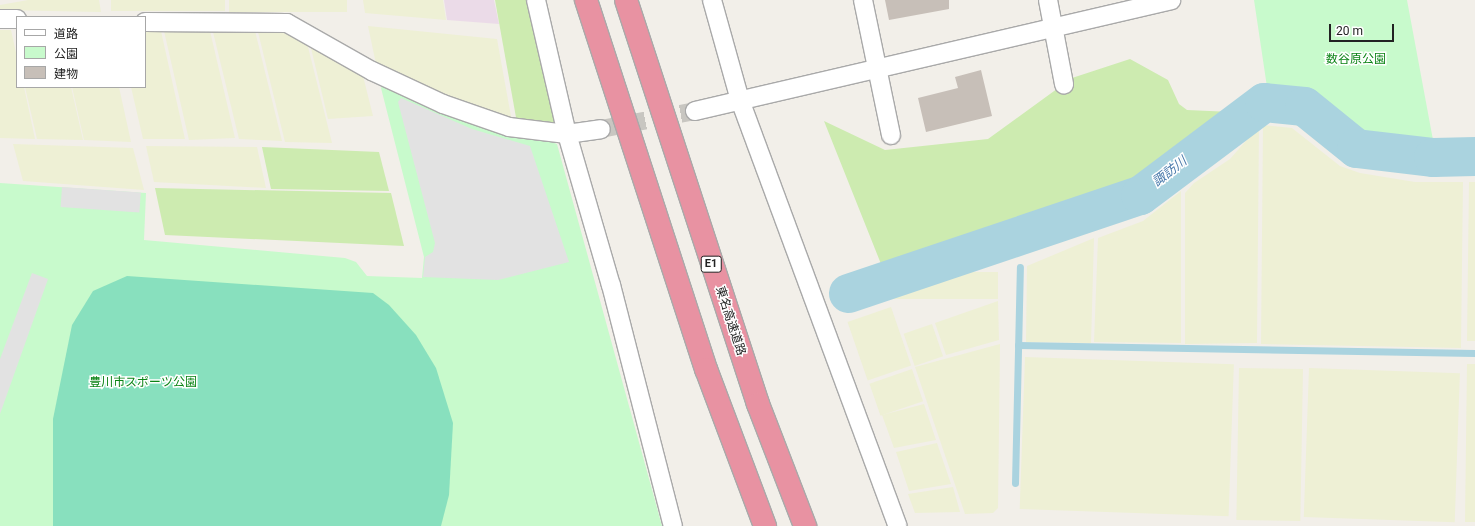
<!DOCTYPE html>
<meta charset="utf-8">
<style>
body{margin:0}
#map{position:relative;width:1475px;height:526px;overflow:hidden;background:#f2efe9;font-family:Roboto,"Noto Sans JP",sans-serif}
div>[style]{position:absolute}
.industrial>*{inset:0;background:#ebdbe8}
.farmland>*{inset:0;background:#eef0d5;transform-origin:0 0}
.grass>*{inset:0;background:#cdebb0}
.park>*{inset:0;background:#c8facc}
.pitch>*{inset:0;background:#88e0be}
.parking>*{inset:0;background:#e2e2e2;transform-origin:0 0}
.stream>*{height:7px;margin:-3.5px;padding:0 3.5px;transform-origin:3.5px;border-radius:3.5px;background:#aad3df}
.river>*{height:39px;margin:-19.5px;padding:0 19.5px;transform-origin:19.5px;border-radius:19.5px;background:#aad3df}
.building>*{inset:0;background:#c7bfb8}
.minor-tunnel>*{height:18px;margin-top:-9px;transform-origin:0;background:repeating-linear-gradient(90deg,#c8c6c1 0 18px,transparent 0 27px)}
.roads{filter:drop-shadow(1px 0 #a9a9a9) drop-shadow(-1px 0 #a9a9a9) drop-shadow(0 1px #a9a9a9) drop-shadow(0 -1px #a9a9a9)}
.minor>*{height:18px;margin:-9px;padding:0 9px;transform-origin:9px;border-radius:9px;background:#fff}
.motorway>*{height:22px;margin:-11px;padding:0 11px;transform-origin:11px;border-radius:11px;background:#e892a2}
span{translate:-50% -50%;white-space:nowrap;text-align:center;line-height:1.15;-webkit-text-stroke:3px #fff;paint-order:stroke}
.shield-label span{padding:1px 3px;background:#fff;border:1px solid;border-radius:3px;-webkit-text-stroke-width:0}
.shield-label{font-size:11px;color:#222;font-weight:700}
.park-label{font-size:12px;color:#0c8416}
.street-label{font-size:12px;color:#222}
.water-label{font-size:13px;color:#4a7aab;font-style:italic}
.legend{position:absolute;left:16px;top:16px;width:130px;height:72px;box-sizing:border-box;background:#fff;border:1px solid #a7a7a7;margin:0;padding:5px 7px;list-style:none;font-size:12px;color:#222}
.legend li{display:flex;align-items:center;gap:8px;height:20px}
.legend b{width:20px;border:1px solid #a7a7a7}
.scale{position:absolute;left:1329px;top:24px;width:65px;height:18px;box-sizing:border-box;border:2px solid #222;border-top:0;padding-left:5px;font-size:12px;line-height:14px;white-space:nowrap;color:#222;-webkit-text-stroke:3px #fff;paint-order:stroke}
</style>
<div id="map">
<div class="industrial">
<div style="clip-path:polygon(444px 0,494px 0,499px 24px,447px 20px)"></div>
</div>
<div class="farmland">
<div style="clip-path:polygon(28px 0,99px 0,101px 12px,0 10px,0 5px)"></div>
<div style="left:111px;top:0;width:114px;height:11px"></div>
<div style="left:229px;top:0;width:118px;height:12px"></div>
<div style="clip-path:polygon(363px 0,443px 0,446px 20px,365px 13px)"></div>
<div style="clip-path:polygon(368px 26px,497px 39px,512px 122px,443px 98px,376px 64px)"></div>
<div style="clip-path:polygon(0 30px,11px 30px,17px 57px,17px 87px,24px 87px,35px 139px,0 138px)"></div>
<div style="clip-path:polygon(145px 31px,161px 31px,185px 139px,143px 139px,131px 87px,145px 87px)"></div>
<div style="clip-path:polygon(164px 31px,210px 31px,235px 138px,189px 140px)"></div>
<div style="clip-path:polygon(255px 31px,282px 141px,239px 139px,213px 32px)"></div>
<div style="clip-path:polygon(258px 32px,282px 32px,307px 43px,332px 143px,285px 142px)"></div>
<div style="clip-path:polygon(310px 44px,363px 76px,373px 116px,328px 119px)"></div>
<div style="clip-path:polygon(25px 87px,71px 87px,83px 140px,37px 139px)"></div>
<div style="clip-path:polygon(72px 87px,119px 87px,131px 142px,84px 140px)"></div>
<div style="clip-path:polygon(1263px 125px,1292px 128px,1340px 166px,1360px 173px,1415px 182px,1463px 182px,1461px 348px,1261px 344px)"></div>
<div style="clip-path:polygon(1259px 126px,1257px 343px,1185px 344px,1185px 193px,1194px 183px,1230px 159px)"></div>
<div style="clip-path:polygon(13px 144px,133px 148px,144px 190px,23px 181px)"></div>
<div style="clip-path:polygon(146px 146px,257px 147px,266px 188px,154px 182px)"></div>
<div style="clip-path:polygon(1469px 182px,1475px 182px,1475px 341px,1467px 341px)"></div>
<div style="clip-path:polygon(1181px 191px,1181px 343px,1094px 342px,1098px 238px,1143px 221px)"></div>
<div style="clip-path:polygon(1094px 238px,1091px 343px,1026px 342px,1027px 266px)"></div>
<div style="left:998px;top:272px;width:27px;height:109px;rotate:90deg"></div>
<div style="clip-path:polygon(998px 301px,999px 340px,946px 355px,935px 323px)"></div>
<div style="left:891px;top:307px;width:62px;height:46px;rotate:71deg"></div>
<div style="left:932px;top:324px;width:34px;height:30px;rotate:71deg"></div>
<div style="clip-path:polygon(1000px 344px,998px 508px,993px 513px,965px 514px,915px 367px)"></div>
<div style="left:1025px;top:357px;width:209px;height:152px;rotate:2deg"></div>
<div style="clip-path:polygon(1467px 364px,1475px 364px,1475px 522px,1465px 522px)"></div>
<div style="left:1239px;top:368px;width:64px;height:152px;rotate:1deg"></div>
<div style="left:1309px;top:368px;width:151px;height:149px;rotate:2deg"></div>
<div style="left:912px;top:369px;width:34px;height:45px;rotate:71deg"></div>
<div style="clip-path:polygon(924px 404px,936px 440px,894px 448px,882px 415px)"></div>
<div style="clip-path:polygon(937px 443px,951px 484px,909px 491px,896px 452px)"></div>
<div style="clip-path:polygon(953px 487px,960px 512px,915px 513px,908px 494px)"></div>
</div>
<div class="grass">
<div style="clip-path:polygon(495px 0,526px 0,556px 125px,517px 123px)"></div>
<div style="clip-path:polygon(1130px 59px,1168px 80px,1179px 104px,1187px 110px,1232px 112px,1125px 192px,885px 274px,824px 121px,885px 150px,988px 139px,1072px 78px)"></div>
<div style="clip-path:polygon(262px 147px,379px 152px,389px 191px,271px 189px)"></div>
<div style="clip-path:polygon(155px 188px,391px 193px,404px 246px,165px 235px)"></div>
</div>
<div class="park">
<div style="clip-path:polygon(1254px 0,1407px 0,1433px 140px,1427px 148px,1367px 138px,1349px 130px,1310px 101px,1275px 96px,1267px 87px)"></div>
<div style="clip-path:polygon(384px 83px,557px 144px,662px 526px,0 526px,0 183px,146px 193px,144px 240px,345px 258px,356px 262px,367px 276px,422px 278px,424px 257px,381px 88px)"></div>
</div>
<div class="pitch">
<div style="clip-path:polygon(127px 276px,373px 293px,389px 305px,416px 335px,436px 368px,453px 423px,449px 495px,441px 526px,53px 526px,53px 419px,72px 325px,93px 291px)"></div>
</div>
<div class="parking">
<div style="clip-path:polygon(401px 98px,472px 129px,530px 146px,569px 262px,498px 280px,423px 277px,425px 257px,433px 252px,435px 243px,398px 102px)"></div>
<div style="left:62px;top:187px;width:79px;height:20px;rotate:4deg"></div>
<div style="clip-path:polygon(32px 273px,48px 279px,0 414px,0 359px)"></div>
</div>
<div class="stream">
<div style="left:1018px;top:345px;width:457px;rotate:1deg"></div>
<div style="left:1015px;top:483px;width:216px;rotate:-88.7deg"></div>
</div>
<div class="river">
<div style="left:848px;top:293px;width:308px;rotate:-18.6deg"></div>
<div style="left:1140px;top:195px;width:155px;rotate:-36.9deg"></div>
<div style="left:1264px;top:102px;width:40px;rotate:5.7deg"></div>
<div style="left:1304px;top:106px;width:67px;rotate:38.9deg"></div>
<div style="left:1356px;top:148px;width:78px;rotate:6.7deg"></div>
<div style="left:1433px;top:157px;width:42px;rotate:-1.4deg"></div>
</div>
<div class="building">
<div style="clip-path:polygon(885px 0,949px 0,949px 9px,889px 20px)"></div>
<div style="clip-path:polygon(981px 70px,992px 116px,926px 132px,918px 98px,958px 88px,955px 77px)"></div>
</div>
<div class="minor-tunnel">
<div style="left:601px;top:129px;width:96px;rotate:-10.8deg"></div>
</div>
<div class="roads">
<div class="minor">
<div style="left:536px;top:0;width:138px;rotate:77deg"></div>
<div style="left:567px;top:134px;width:157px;rotate:73.8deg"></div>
<div style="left:611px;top:285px;width:249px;rotate:75.6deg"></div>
<div style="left:712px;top:0;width:104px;rotate:74.4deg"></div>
<div style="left:740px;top:100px;width:454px;rotate:69.7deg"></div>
<div style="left:863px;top:0;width:138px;rotate:78.3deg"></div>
<div style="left:1048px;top:0;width:86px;rotate:79.2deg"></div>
<div style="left:0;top:19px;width:17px"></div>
<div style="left:145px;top:22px;width:142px;rotate:0.4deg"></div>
<div style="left:287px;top:23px;width:98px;rotate:29.5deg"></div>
<div style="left:372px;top:71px;width:78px;rotate:24.9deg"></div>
<div style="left:443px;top:104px;width:70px;rotate:19.2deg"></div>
<div style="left:509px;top:127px;width:58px;rotate:6.9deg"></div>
<div style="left:567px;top:134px;width:34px;rotate:-8deg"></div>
<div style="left:695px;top:111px;width:489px;rotate:-13.1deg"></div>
</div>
<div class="motorway">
<div style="left:586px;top:0;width:388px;rotate:72deg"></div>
<div style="left:706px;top:369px;width:168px;rotate:69.4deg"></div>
<div style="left:626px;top:0;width:425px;rotate:71.9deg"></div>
<div style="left:758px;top:404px;width:131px;rotate:68.9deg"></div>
</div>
</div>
<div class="shield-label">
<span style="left:711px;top:264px">E1</span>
</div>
<div class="park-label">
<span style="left:1356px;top:60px">数谷原公園</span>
<span style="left:143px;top:383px">豊川市スポーツ公園</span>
</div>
<div class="street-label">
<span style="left:730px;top:321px;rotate:72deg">東名高速道路</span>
</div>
<div class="water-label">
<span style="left:1170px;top:172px;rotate:-38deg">諏訪川</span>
</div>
<ul class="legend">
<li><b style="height:5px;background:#fff"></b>道路</li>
<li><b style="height:11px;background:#c8facc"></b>公園</li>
<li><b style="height:11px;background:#c7bfb8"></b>建物</li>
</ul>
<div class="scale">20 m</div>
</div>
